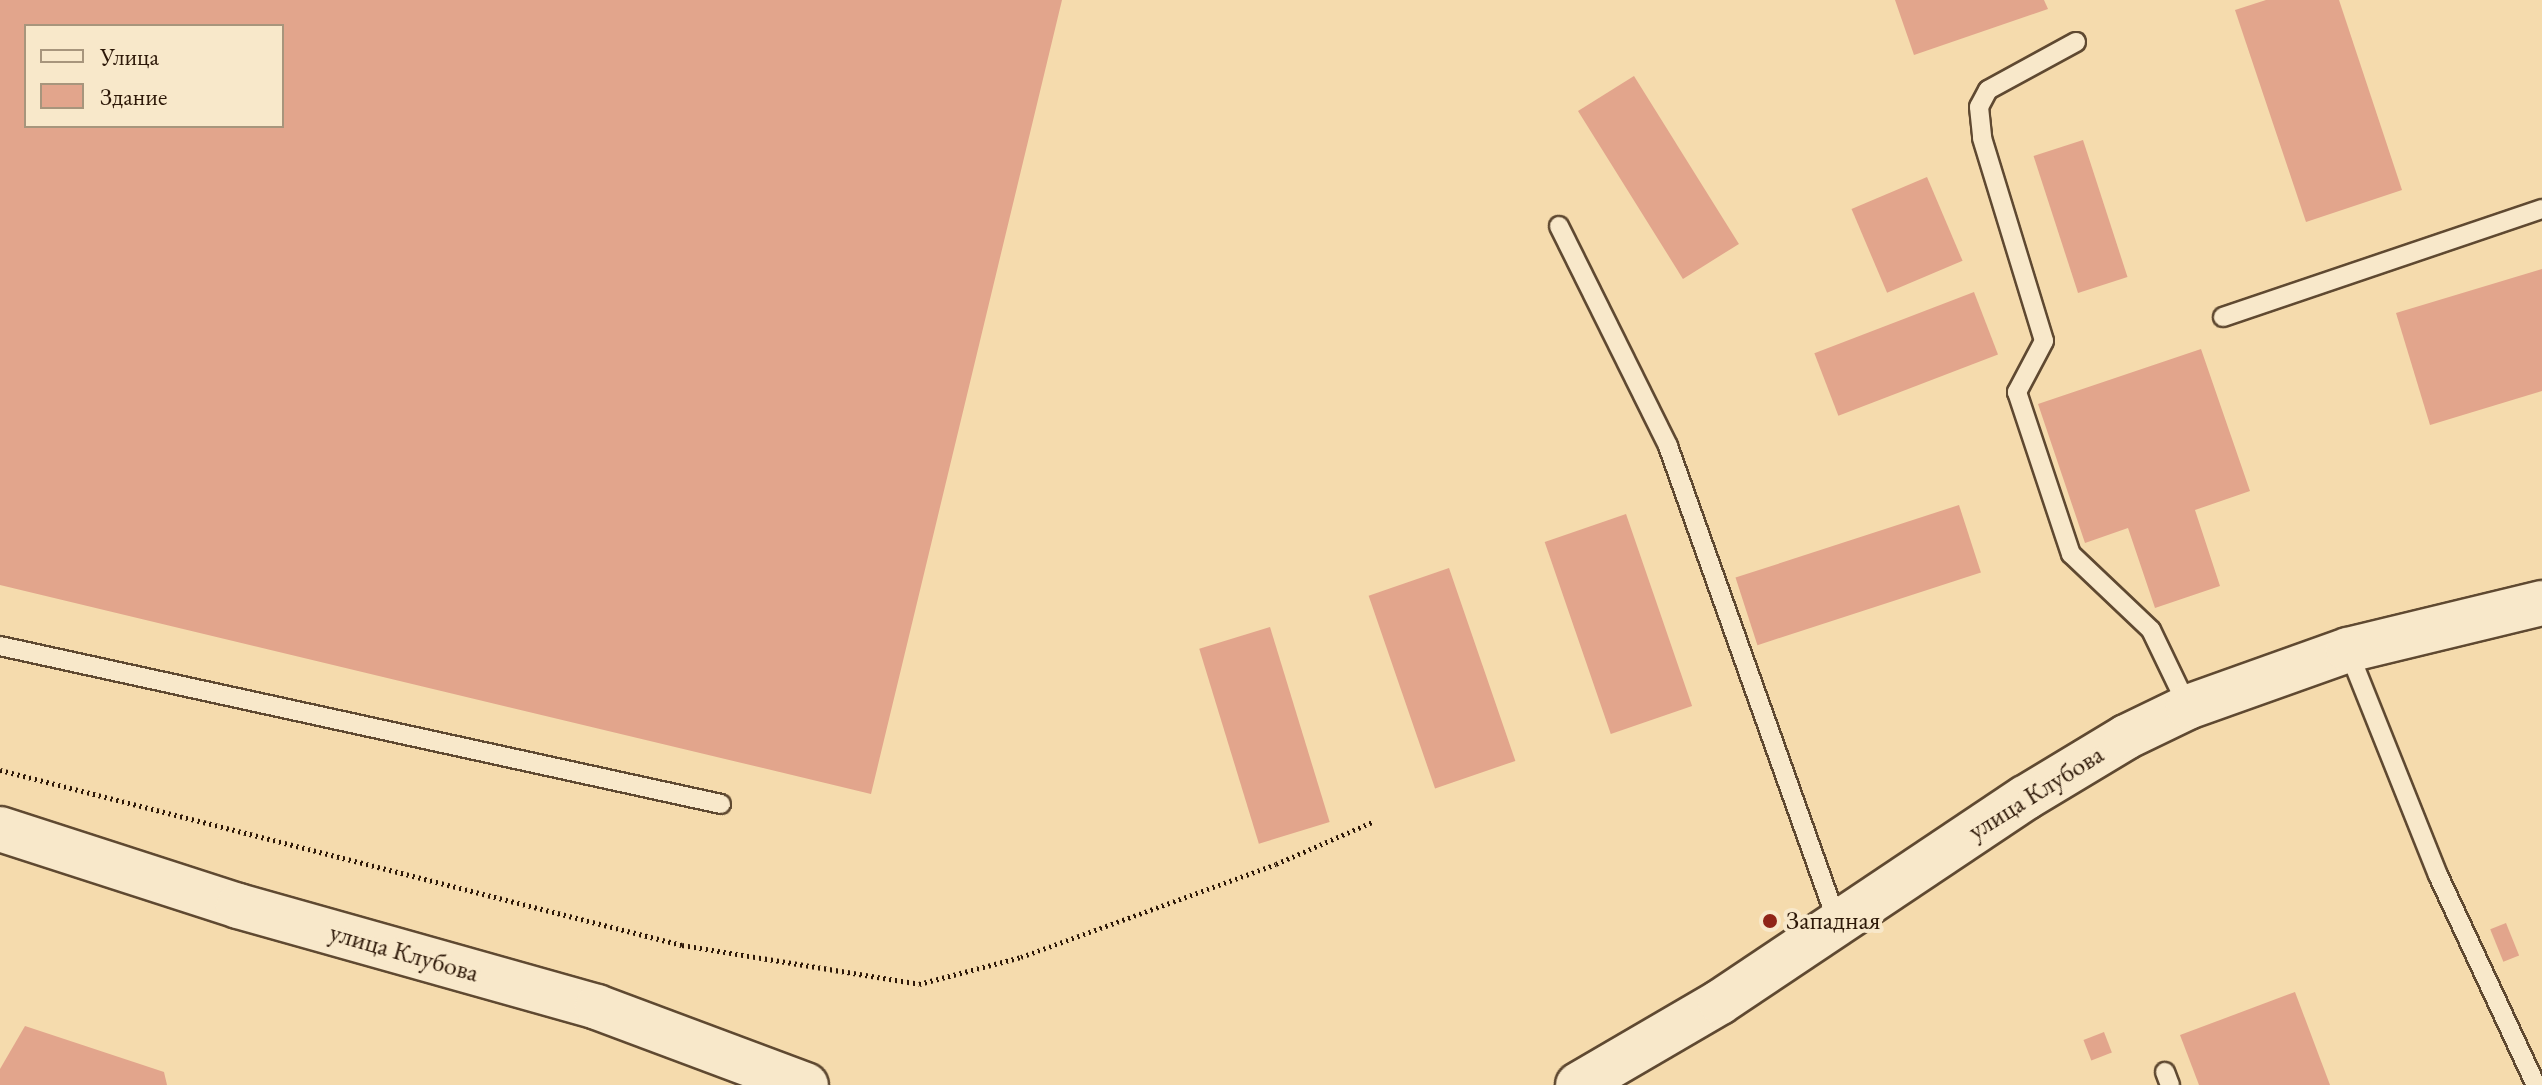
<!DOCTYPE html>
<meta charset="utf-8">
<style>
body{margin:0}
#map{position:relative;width:2542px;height:1085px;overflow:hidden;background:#f5dbad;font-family:"EB Garamond",serif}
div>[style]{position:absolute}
.building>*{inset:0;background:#e2a58c;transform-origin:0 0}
.path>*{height:5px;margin-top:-2.5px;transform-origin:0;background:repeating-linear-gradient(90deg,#2d1808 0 2px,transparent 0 6px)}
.roads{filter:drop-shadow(2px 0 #5f4931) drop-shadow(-2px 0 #5f4931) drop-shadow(0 2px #5f4931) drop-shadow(0 -2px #5f4931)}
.lane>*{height:18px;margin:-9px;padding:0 9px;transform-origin:9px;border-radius:9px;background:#f8e8ca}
.secondary>*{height:44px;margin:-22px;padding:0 22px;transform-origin:22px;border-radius:22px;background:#f8e8ca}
.dots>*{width:22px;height:22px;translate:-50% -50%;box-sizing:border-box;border:4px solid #f8e8ca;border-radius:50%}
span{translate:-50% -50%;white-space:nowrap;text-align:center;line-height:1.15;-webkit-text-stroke:8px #f8e8ca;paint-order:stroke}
.street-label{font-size:26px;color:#2d1808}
.poi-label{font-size:26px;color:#2d1808}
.left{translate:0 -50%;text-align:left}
.legend{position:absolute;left:24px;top:24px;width:260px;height:104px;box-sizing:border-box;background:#f8e8ca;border:2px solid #a7957c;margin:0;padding:10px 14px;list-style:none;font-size:24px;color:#2d1808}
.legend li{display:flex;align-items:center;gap:16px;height:40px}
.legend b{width:40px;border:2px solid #a7957c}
</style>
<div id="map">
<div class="building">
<div style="clip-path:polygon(evenodd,0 0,1062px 0,871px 794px,0 585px,0 0,26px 26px,282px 26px,282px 126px,26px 126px,26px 26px)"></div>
<div style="clip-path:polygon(1895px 0,2044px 0,2048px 9px,1914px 55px)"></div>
<div style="clip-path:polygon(2266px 0,2339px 0,2402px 190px,2306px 222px,2235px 10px)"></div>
<div style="left:1634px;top:76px;width:198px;height:66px;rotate:58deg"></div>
<div style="left:2083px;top:140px;width:144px;height:52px;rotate:72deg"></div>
<div style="left:1927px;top:177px;width:91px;height:82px;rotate:67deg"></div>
<div style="clip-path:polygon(2542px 269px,2542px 391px,2430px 425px,2396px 313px)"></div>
<div style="left:1974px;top:292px;width:67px;height:171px;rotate:69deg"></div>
<div style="clip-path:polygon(2201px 349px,2250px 491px,2195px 510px,2220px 586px,2155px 608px,2128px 528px,2085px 543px,2038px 404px)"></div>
<div style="left:1959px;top:505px;width:71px;height:235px;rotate:72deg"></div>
<div style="left:1626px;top:514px;width:203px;height:86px;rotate:71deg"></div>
<div style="left:1449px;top:568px;width:204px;height:85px;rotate:71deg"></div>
<div style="left:1270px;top:627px;width:204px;height:74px;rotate:73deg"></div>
<div style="left:2506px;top:923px;width:35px;height:17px;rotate:68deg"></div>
<div style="clip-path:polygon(2295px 992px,2330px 1085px,2199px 1085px,2180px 1035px)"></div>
<div style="clip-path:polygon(25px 1026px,164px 1072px,167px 1085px,0 1085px,0 1069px)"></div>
<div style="left:2104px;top:1032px;width:22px;height:22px;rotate:69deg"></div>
</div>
<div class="path">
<div style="left:0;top:770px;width:704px;rotate:14.39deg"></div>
<div style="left:682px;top:945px;width:240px;rotate:9.3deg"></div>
<div style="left:919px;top:984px;width:106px;rotate:-14.8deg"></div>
<div style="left:1021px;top:957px;width:271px;rotate:-20deg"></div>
<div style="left:1276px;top:864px;width:105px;rotate:-23.6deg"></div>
</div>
<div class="roads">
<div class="lane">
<div style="left:2076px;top:42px;width:100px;rotate:151.4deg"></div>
<div style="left:1988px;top:90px;width:19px;rotate:118deg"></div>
<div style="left:1979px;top:107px;width:31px;rotate:84deg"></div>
<div style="left:1982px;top:138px;width:212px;rotate:73deg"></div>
<div style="left:2044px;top:341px;width:58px;rotate:117.9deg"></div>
<div style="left:2017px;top:392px;width:171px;rotate:71.6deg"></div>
<div style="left:2071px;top:554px;width:110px;rotate:43.5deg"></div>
<div style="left:2151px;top:630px;width:85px;rotate:64.3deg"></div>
<div style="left:1559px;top:226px;width:246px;rotate:63.6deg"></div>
<div style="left:1668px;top:446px;width:507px;rotate:70.42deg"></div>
<div style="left:2223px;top:317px;width:337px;rotate:-18.7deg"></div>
<div style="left:0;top:646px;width:738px;rotate:12.36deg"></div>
<div style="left:2348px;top:650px;width:242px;rotate:68.2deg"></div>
<div style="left:2438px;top:875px;width:232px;rotate:65deg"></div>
<div style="left:2165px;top:1072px;width:14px;rotate:69deg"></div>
</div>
<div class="secondary">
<div style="left:0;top:829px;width:250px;rotate:17.9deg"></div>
<div style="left:238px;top:906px;width:373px;rotate:15.7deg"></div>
<div style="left:597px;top:1007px;width:223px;rotate:20.5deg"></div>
<div style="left:1578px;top:1085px;width:164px;rotate:-30.3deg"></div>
<div style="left:1720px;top:1002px;width:367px;rotate:-33.8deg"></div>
<div style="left:2025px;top:798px;width:118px;rotate:-31.1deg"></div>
<div style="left:2126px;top:737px;width:69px;rotate:-25.8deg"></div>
<div style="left:2188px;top:707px;width:170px;rotate:-19.6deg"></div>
<div style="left:2348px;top:650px;width:200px;rotate:-13.6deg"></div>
</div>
</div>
<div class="dots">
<div style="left:1770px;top:921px;background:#8f2418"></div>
</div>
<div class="street-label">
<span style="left:2036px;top:793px;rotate:-32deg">улица Клубова</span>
<span style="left:404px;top:953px;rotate:16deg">улица Клубова</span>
</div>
<div class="poi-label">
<span class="left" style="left:1786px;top:921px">Западная</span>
</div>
<ul class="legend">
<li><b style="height:10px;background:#f8e8ca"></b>Улица</li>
<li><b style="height:22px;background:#e2a58c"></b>Здание</li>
</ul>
</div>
